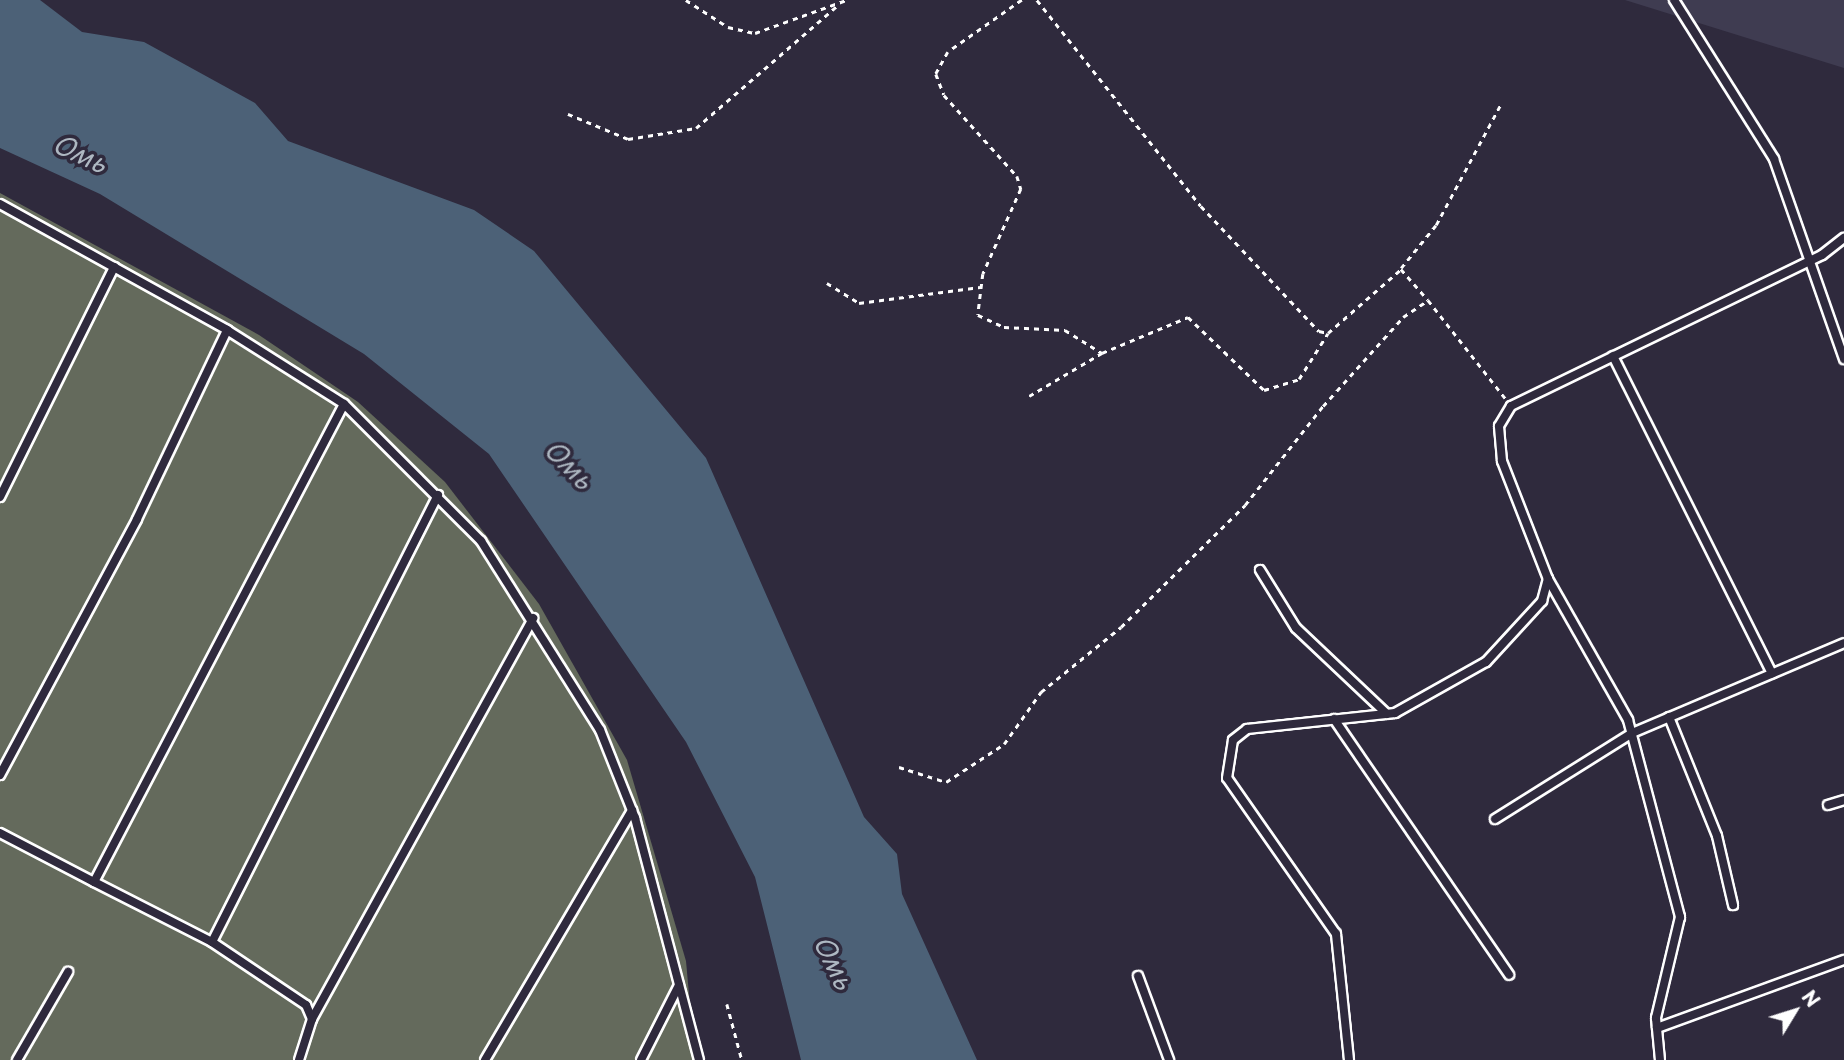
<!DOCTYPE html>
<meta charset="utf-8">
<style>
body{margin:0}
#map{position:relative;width:1844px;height:1060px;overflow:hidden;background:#2f2a3d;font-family:"Playpen Sans",sans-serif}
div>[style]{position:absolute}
.built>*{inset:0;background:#3f3c51}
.green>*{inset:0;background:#646a5c}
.water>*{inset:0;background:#4c6177}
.path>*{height:2.5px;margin-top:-1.25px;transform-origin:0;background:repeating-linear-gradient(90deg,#fff 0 5px,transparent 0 10px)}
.roads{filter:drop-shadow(2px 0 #fff) drop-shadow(-2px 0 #fff) drop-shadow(0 2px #fff) drop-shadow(0 -2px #fff)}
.service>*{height:8px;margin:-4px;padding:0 4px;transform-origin:4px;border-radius:4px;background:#2f2a3d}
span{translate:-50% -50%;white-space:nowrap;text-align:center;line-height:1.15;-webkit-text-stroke:7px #2f2a3d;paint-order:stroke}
.water-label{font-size:26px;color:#aeb8c2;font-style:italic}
.north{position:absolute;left:1760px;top:976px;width:70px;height:70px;-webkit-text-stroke:5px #2f2a3d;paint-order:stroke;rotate:52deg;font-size:19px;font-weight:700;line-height:28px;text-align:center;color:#fff}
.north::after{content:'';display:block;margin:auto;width:24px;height:32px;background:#fff;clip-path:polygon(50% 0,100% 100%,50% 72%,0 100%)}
</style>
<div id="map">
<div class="built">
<div style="clip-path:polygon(1625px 0,1844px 0,1844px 68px)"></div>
</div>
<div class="green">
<div style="clip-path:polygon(0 193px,259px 335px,358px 402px,445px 482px,539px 604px,627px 760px,686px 961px,695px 1060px,0 1060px)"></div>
</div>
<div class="water">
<div style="clip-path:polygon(0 0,40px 0,82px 32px,144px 42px,255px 103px,288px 141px,474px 210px,534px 251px,706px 458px,864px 817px,897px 854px,902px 894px,977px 1060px,801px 1060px,755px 877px,686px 742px,489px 454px,364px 354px,100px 194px,0 148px)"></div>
</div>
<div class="path">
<div style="left:686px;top:0;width:50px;rotate:32.7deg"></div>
<div style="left:728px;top:27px;width:28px;rotate:13deg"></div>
<div style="left:755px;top:33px;width:97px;rotate:-19.9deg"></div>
<div style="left:1022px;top:0;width:90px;rotate:144.9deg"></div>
<div style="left:948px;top:52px;width:25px;rotate:119deg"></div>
<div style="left:936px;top:74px;width:22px;rotate:69deg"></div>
<div style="left:944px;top:95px;width:109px;rotate:48deg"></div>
<div style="left:1017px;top:176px;width:14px;rotate:73deg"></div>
<div style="left:1021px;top:189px;width:93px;rotate:114.1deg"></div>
<div style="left:983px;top:274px;width:41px;rotate:97deg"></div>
<div style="left:978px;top:315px;width:29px;rotate:25deg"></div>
<div style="left:1004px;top:327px;width:61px;rotate:2.8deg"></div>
<div style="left:1065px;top:330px;width:44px;rotate:31.9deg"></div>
<div style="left:1102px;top:353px;width:93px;rotate:-22.7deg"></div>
<div style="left:1188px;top:317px;width:105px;rotate:43.8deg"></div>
<div style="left:1264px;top:390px;width:37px;rotate:-17deg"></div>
<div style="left:1299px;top:379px;width:54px;rotate:-57.8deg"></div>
<div style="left:1037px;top:0;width:263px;rotate:51.5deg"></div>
<div style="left:1201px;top:206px;width:172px;rotate:46.7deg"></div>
<div style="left:1319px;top:331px;width:9px;rotate:13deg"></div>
<div style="left:1328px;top:333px;width:97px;rotate:-41.2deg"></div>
<div style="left:1401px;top:269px;width:41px;rotate:48.9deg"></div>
<div style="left:568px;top:114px;width:65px;rotate:22.6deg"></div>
<div style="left:628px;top:139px;width:69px;rotate:-9.2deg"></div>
<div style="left:696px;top:128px;width:186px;rotate:-40.9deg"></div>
<div style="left:1401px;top:268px;width:55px;rotate:-50.9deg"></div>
<div style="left:1436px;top:225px;width:137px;rotate:-61.8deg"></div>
<div style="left:827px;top:283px;width:38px;rotate:32deg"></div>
<div style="left:859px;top:303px;width:122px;rotate:-7.5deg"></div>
<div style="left:1029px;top:396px;width:85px;rotate:-30.5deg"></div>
<div style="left:899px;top:767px;width:49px;rotate:17.7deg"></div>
<div style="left:946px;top:782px;width:69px;rotate:-33.2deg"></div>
<div style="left:1004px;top:744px;width:64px;rotate:-54.6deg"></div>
<div style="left:1041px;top:692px;width:103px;rotate:-39.1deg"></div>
<div style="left:1121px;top:627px;width:174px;rotate:-44.5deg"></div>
<div style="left:1245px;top:505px;width:126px;rotate:-51.8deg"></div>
<div style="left:1323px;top:406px;width:120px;rotate:-48deg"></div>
<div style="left:1403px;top:317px;width:30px;rotate:-34deg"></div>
<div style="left:1428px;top:300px;width:125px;rotate:51.8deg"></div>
<div style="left:727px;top:1004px;width:58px;rotate:75deg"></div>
</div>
<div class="roads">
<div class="service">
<div style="left:1674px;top:0;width:188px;rotate:57.8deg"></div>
<div style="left:1774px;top:159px;width:212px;rotate:70.7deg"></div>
<div style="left:0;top:204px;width:260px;rotate:29deg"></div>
<div style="left:227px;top:330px;width:138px;rotate:32.3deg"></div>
<div style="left:344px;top:404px;width:194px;rotate:45deg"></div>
<div style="left:481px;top:541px;width:223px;rotate:57.8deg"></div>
<div style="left:600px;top:730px;width:95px;rotate:68.3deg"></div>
<div style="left:635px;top:818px;width:250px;rotate:75.2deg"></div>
<div style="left:1613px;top:356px;width:355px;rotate:63.4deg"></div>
<div style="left:0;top:497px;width:257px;rotate:-63.6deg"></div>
<div style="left:1260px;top:570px;width:68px;rotate:58.2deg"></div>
<div style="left:1296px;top:628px;width:125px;rotate:43.4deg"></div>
<div style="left:1548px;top:579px;width:162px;rotate:60.4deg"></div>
<div style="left:1628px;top:720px;width:204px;rotate:75.2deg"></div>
<div style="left:1680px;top:917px;width:104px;rotate:103.4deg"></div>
<div style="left:1656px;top:1018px;width:42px;rotate:84.6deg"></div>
<div style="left:1669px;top:717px;width:128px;rotate:68deg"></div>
<div style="left:1717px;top:836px;width:71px;rotate:76.9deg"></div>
<div style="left:1334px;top:719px;width:310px;rotate:55.6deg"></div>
<div style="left:0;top:775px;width:290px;rotate:-61.8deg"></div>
<div style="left:137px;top:519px;width:209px;rotate:-64.5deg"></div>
<div style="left:1828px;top:805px;width:17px;rotate:-17deg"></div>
<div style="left:1495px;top:819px;width:162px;rotate:-32.1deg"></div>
<div style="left:1632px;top:733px;width:230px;rotate:-23deg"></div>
<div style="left:0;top:833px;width:106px;rotate:27.5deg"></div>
<div style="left:212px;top:942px;width:501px;rotate:-63.18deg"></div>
<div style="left:1138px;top:976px;width:90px;rotate:69.7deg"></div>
<div style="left:312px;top:1019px;width:458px;rotate:-61.1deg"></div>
<div style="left:1657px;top:1028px;width:199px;rotate:-20deg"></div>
<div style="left:17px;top:1060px;width:102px;rotate:-59.9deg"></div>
<div style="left:299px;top:1060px;width:43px;rotate:-72.4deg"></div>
<div style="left:312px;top:1019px;width:15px;rotate:-113deg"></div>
<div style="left:306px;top:1005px;width:113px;rotate:-146.2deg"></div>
<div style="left:212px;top:942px;width:132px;rotate:-153deg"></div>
<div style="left:94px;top:882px;width:539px;rotate:-62.39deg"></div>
<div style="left:485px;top:1060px;width:290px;rotate:-59.5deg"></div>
<div style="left:641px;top:1060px;width:84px;rotate:-63.1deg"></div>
<div style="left:1349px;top:1060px;width:127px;rotate:-95.9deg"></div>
<div style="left:1336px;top:934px;width:190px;rotate:-124.9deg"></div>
<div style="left:1227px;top:778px;width:38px;rotate:-81deg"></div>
<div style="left:1233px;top:740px;width:18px;rotate:-38deg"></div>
<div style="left:1247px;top:729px;width:149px;rotate:-6.2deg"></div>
<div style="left:1395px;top:713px;width:104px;rotate:-29.3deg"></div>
<div style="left:1486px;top:662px;width:83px;rotate:-47.4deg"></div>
<div style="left:1542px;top:601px;width:23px;rotate:-75deg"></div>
<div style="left:1548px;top:579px;width:127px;rotate:-111.3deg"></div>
<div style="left:1502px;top:461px;width:35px;rotate:-95deg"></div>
<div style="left:1499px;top:426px;width:23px;rotate:-59deg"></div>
<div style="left:1511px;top:406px;width:346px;rotate:-25.9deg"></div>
<div style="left:1822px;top:255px;width:28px;rotate:-38deg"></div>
</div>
</div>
<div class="water-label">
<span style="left:80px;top:153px;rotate:25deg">Омь</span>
<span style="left:569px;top:464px;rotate:46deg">Омь</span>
<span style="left:834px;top:962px;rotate:64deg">Омь</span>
</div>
<div class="north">N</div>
</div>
